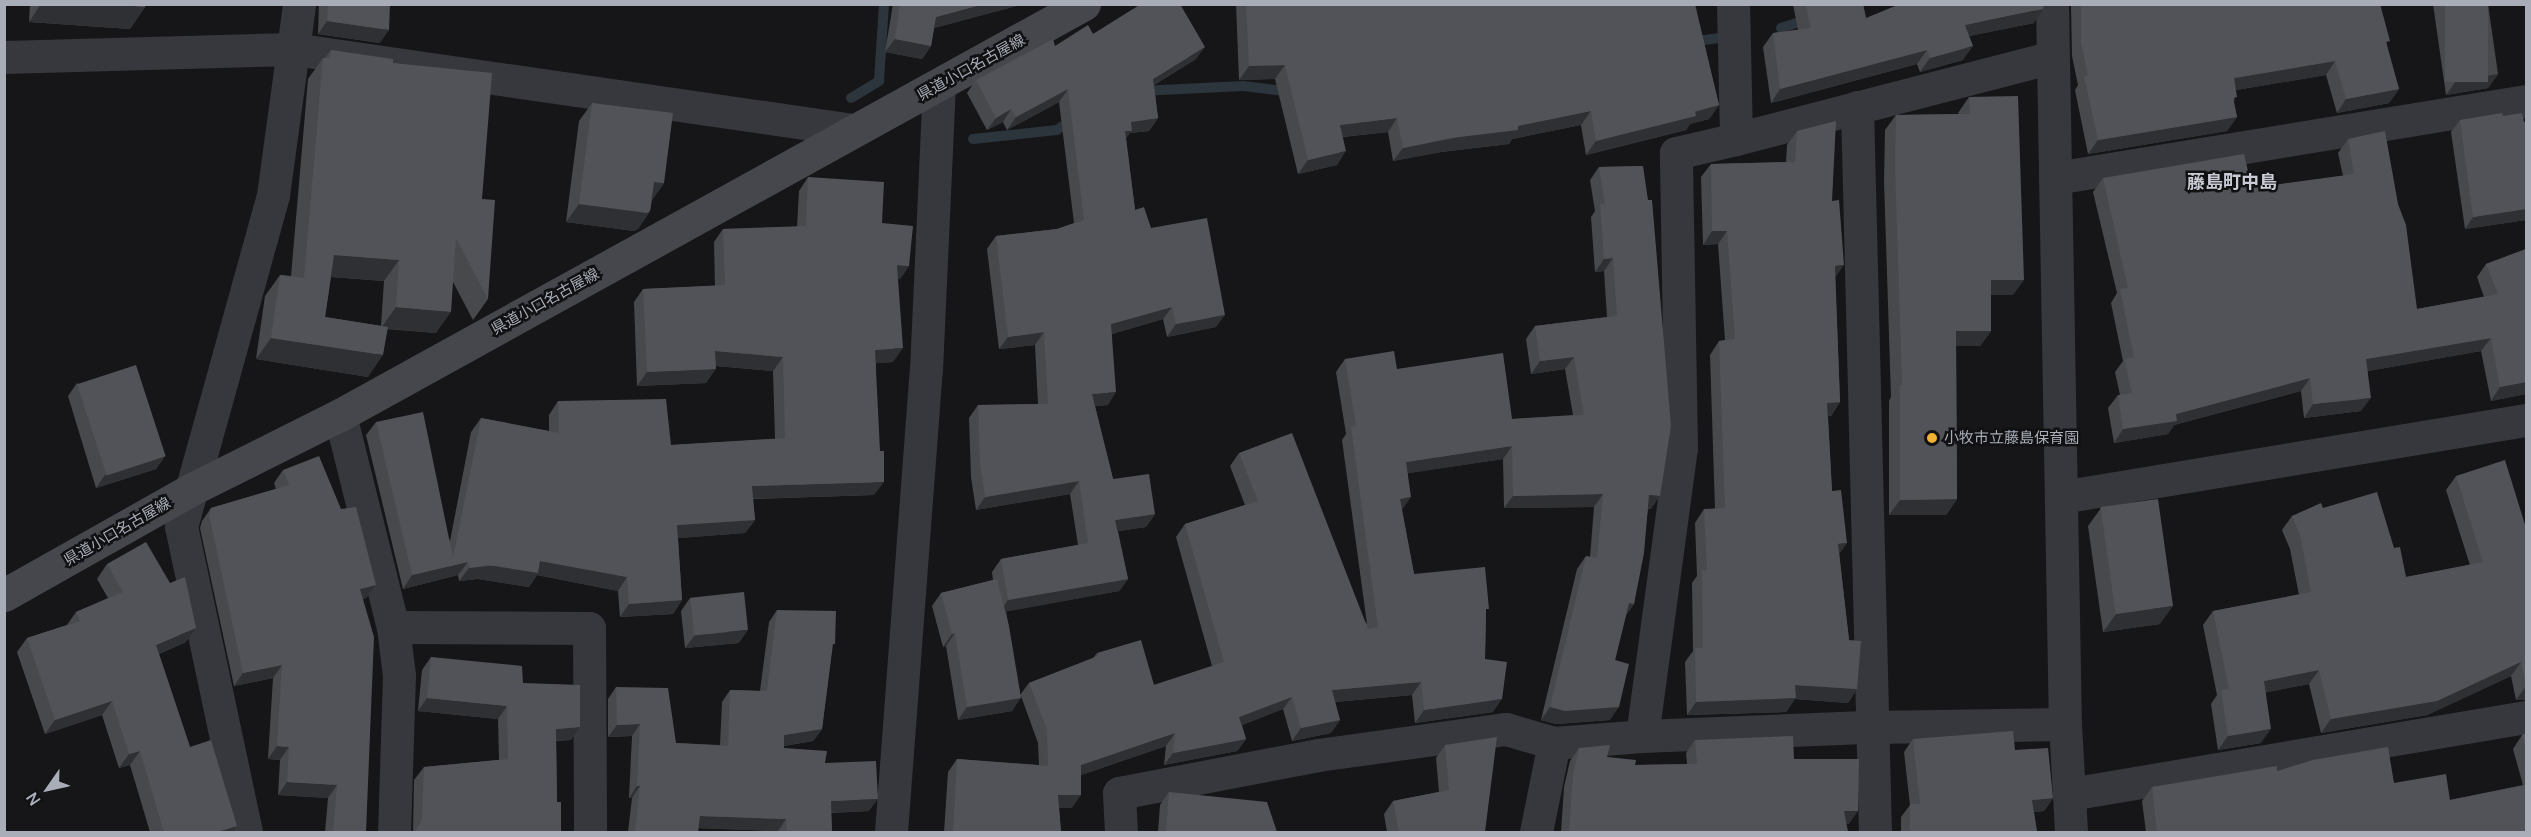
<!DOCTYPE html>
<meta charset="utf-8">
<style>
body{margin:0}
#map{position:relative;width:2531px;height:837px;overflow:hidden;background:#161618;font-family:Manrope,"Noto Sans JP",sans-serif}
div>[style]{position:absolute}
.stream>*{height:10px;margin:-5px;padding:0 5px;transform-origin:5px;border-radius:5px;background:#2c353c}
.street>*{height:33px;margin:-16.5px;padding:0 16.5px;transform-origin:16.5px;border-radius:16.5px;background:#37383d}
.secondary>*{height:33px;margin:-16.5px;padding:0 16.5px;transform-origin:16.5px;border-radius:16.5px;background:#45474d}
.wall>*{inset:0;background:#47494d}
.shaded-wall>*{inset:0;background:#2f3033}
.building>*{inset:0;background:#525359;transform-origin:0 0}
.dots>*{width:16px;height:16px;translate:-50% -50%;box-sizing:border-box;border:3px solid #111113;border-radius:50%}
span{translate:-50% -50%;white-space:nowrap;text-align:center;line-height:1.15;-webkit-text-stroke:5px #111113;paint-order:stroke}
.street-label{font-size:15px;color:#a8adb8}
.poi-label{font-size:15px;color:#a8adb8}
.left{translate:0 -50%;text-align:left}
.quarter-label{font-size:18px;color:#c9ccd4;font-weight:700}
.frame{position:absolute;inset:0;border:6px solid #a8adb8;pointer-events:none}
.north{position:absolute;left:18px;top:759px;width:60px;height:60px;-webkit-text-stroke:4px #111113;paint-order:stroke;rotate:236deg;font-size:16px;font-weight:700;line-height:24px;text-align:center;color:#a8adb8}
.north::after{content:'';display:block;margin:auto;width:21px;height:27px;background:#a8adb8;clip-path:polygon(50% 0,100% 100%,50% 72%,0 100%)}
</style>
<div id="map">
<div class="stream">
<div style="left:1781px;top:28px;width:29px;rotate:-18deg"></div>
<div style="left:1690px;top:42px;width:28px;rotate:-8deg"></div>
<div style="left:1141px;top:91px;width:102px;rotate:-2.8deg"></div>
<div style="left:1243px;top:86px;width:50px;rotate:6.8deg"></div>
<div style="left:851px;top:98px;width:33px;rotate:-31deg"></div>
<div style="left:879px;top:81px;width:77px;rotate:-86.3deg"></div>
<div style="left:973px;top:139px;width:84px;rotate:-6.1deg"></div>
<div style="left:1057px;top:130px;width:21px;rotate:-35deg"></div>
</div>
<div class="street">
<div style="left:1733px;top:4px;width:135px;rotate:88.7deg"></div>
<div style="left:2052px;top:4px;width:720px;rotate:88.97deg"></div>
<div style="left:2065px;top:724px;width:108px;rotate:86.8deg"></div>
<div style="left:4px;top:57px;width:289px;rotate:-1.6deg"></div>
<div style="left:293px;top:49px;width:566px;rotate:8.23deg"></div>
<div style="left:1857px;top:107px;width:725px;rotate:88.58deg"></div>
<div style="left:2055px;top:178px;width:477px;rotate:-9.3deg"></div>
<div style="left:340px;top:415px;width:219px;rotate:76deg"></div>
<div style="left:393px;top:627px;width:196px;rotate:0.3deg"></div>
<div style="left:589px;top:628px;width:204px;rotate:89.7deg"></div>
<div style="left:2061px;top:497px;width:471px;rotate:-9.4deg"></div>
<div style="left:393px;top:627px;width:48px;rotate:82.9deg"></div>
<div style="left:399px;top:675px;width:157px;rotate:91.8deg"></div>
<div style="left:1642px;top:736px;width:229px;rotate:-2.3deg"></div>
<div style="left:1871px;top:727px;width:194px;rotate:-0.9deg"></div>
<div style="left:2070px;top:794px;width:462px;rotate:-9.6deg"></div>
<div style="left:246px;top:832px;width:312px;rotate:-102deg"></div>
<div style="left:181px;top:527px;width:345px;rotate:-74.5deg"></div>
<div style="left:273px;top:195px;width:193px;rotate:-82.2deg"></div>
<div style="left:891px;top:832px;width:463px;rotate:-85.7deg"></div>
<div style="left:926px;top:370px;width:285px;rotate:-87.4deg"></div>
<div style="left:1121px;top:832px;width:39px;rotate:-93deg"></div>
<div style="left:1119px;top:793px;width:203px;rotate:-10.8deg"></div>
<div style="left:1318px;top:755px;width:190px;rotate:-7.9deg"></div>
<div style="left:1506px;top:729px;width:50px;rotate:16.3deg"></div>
<div style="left:1554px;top:743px;width:88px;rotate:-4.5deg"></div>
<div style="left:1642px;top:736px;width:291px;rotate:-82.3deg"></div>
<div style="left:1681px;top:448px;width:295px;rotate:-91deg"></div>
<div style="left:1676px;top:153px;width:62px;rotate:-13.1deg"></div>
<div style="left:1736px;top:139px;width:326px;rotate:-14.5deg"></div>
<div style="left:1536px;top:832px;width:91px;rotate:-78.6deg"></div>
</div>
<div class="secondary">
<div style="left:4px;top:595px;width:214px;rotate:-29.4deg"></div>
<div style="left:190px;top:490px;width:168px;rotate:-26.6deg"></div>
<div style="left:340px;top:415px;width:850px;rotate:-28.92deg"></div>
</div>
<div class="wall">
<div style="clip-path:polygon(30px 4px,145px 4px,145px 7px,130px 29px,29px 22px)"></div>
<div style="clip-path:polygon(319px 4px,390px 4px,380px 43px,318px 34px)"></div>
<div style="clip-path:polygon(893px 4px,1024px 4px,934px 28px,931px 46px,922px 59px,885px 52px)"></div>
<div style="clip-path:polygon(1236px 4px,1697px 4px,1695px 7px,1719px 105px,1709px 119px,1690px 124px,1686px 130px,1586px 155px,1581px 125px,1512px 139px,1509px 144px,1441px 152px,1393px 161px,1388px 132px,1343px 137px,1337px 165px,1298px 174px,1275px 79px,1239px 80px)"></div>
<div style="clip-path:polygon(1793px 4px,1863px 4px,1866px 18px,2034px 23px,1969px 36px,1963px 60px,1920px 72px,1917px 64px,1771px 103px,1763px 47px,1773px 33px,1798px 30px)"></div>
<div style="clip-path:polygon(2071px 4px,2380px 4px,2387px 46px,2399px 89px,2389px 103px,2337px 113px,2326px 75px,2236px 90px,2234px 102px,2237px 117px,2227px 131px,2088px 154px,2075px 90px,2078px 85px,2072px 56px)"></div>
<div style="clip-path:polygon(2433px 4px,2488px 4px,2498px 74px,2488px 88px,2446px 95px)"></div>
<div style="clip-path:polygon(1093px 34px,1196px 59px,1154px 85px,1158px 118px,1149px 131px,1130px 133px,1126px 138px,1135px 210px,1151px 228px,1216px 327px,1167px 337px,1163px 319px,1112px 334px,1108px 405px,1095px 406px,1113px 479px,1155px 514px,1146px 527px,1118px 531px,1128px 579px,1119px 591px,1006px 611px,1020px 695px,1029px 683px,1093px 658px,1097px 653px,1154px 685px,1212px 666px,1176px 537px,1185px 524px,1245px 505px,1230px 466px,1239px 453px,1367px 624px,1342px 440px,1346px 434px,1336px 372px,1345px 359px,1397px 369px,1512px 419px,1573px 415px,1565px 369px,1531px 374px,1526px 339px,1535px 326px,1607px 317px,1604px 271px,1595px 272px,1591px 217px,1595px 211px,1590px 180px,1599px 167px,1643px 166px,1651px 509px,1648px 509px,1634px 604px,1626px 615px,1615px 660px,1610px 720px,1556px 724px,1541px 720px,1577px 569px,1586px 556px,1590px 557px,1594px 507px,1504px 508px,1503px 459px,1408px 473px,1402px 510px,1414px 574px,1486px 612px,1485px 659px,1493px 712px,1415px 723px,1412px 695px,1335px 702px,1340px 720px,1331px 733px,1292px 741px,1283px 709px,1242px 725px,1246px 739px,1237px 751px,1164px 765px,1166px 746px,1081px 775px,1072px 808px,1059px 808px,1061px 832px,944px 832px,948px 772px,957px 759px,1039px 765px,1038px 743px,1021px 696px,1012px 711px,958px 720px,946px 646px,943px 647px,932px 606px,941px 593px,993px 580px,992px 572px,1001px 559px,1078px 545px,1070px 494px,976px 510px,971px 477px,969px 418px,978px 405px,1038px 404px,1035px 345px,999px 349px,987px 249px,996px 236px,1057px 229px,1074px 223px,1059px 102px,1007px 130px,1003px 122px,987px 130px,967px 93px,976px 80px,1055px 46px)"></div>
<div style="clip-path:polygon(evenodd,331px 50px,393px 63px,482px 199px,488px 299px,473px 320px,453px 282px,436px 333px,387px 329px,368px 377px,256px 359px,265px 296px,280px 275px,291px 276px,308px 79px,323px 58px,325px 58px,331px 50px,331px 277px,384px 281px,381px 326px,325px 317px,331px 277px)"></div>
<div style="clip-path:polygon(1969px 97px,2013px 295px,1991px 295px,1991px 331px,1980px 346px,1956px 346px,1957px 499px,1946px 515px,1889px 515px,1889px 401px,1891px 397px,1884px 181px,1885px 130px,1896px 115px,1959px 114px,1958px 113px)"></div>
<div style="clip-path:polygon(592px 103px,664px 183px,652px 200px,650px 211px,638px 229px,634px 231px,566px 222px,579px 121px)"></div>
<div style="clip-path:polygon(2503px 116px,2524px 122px,2526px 220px,2465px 229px,2451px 132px,2460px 120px)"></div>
<div style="clip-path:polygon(1797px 131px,1832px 201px,1840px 402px,1831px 416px,1828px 416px,1832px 491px,1849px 640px,1857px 689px,1848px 703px,1795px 699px,1786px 712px,1687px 715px,1685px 662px,1693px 651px,1692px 583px,1697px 576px,1695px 523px,1704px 509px,1715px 509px,1710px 355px,1719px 341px,1725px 340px,1718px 244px,1703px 245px,1701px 177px,1711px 164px,1786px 162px,1787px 145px)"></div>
<div style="clip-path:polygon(2348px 139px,2417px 309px,2484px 297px,2477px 277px,2486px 264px,2526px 249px,2526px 394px,2491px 401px,2481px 351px,2368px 371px,2361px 411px,2304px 418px,2301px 391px,2174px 425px,2168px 434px,2114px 443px,2108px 408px,2118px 395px,2120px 395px,2115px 372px,2123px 361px,2111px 303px,2117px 293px,2093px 192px,2103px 178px,2252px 188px,2343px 176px,2338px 153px)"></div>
<div style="clip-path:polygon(808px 177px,882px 223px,909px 266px,900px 279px,898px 279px,893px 362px,876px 363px,874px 495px,753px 499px,755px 520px,745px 533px,678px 538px,682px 600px,673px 614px,620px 617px,618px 591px,537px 575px,529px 587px,478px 579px,459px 581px,458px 575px,403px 589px,366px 435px,376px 422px,450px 541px,471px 432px,481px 418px,549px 431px,549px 415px,558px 401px,671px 445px,775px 439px,773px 371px,716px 366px,706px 383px,637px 386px,634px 302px,643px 289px,715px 286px,714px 242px,723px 229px,797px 227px,799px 191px)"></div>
<div style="clip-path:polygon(77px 383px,165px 456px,156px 469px,96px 488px,68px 396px)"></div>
<div style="clip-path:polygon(283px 470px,341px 509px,376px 585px,366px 598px,363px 599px,366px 832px,325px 832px,328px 798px,278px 795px,280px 760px,268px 759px,273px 678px,234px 686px,200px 528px,202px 521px,211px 508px,276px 489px,274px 483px)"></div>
<div style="clip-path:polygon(2456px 476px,2526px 528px,2526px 700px,2516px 700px,2511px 676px,2427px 715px,2321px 733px,2309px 684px,2266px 692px,2261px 743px,2218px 750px,2211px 704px,2217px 695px,2203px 625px,2213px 611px,2299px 595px,2290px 549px,2282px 530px,2292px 516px,2323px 508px,2394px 548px,2406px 577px,2470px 565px,2446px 490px)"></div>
<div style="clip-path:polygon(2101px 508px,2160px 624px,2103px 632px,2088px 526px)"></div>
<div style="clip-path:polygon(107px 564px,186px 642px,159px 654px,190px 747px,237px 826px,233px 832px,150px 832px,130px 765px,119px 768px,102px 715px,45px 734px,17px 652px,27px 638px,67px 625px,76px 612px,108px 598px,97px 579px)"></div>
<div style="clip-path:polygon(690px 598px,739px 643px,685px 648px,681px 611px)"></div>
<div style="clip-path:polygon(777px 610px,832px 648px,822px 729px,813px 741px,784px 746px,784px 748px,825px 763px,869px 811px,831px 813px,832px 832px,778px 832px,778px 831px,698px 828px,698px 832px,628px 832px,632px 798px,629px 798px,632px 736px,608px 737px,608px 699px,616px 687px,676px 743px,720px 745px,722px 702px,730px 690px,760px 691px,769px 622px)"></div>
<div style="clip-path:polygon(431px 657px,523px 683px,580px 727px,571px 740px,556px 741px,557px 802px,561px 832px,413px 832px,414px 780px,424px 767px,499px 760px,498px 719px,418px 711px,422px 670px)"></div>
<div style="clip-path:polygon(2526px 731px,2526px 832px,2146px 832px,2142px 801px,2152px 787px,2277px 771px,2394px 783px,2450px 800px,2523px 785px,2513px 749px,2522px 735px,2525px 734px)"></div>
<div style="clip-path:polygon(1913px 739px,2015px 750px,2053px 798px,2044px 811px,2034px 812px,2037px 832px,1901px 832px,1901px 817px,1910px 805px,1904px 752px)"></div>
<div style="clip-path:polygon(1695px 740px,1794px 759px,1849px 824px,1846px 824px,1848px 832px,1561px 832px,1564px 787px,1570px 761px,1579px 748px,1607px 757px,1635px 765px,1687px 764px,1686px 753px)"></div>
<div style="clip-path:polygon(1445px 745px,1485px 832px,1387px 832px,1384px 814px,1393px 801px,1439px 792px,1436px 758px)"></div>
<div style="clip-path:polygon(1169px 792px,1277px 832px,1158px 832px,1160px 805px)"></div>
</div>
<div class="shaded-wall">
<div style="clip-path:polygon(41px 4px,111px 4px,145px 7px,130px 29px,29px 22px)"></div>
<div style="clip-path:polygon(984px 4px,1024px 4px,927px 30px,936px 17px)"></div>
<div style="clip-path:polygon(2043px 9px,2034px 23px,1955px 39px,1965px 25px)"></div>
<div style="clip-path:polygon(327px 21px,389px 30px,380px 43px,318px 34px)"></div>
<div style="clip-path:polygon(895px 39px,931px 46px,922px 59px,885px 52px)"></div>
<div style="clip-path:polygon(1973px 46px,1963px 60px,1920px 72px,1930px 58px)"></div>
<div style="clip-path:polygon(1205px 47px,1196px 59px,1144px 91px,1153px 79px)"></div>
<div style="clip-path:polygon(1927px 50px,1917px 64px,1771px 103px,1780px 89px)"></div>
<div style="clip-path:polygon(2335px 61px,2326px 75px,2224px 92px,2234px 78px)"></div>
<div style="clip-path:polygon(1285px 65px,1275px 79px,1239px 80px,1249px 66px)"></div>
<div style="clip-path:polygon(2498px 74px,2488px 88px,2446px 95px,2456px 81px)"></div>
<div style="clip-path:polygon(1068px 89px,1059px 102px,1007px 130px,1016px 117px)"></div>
<div style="clip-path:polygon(2399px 89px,2389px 103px,2337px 113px,2346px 99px)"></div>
<div style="clip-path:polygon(1719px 105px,1709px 119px,1690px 124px,1686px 130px,1586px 155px,1596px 141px)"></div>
<div style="clip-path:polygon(1011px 109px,1003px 122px,987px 130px,996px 118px)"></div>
<div style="clip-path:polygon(1591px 111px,1581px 125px,1512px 139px,1509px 144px,1441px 152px,1393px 161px,1403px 148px)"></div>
<div style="clip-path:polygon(2237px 117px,2227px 131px,2088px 154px,2098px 140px)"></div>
<div style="clip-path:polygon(1158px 118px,1149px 131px,1130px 133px,1123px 143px,1116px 144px,1131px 122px)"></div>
<div style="clip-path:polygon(1397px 118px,1388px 132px,1330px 138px,1340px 125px)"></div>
<div style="clip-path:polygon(1346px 151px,1337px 165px,1298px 174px,1308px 160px)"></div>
<div style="clip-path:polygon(654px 182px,664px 183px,651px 201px)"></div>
<div style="clip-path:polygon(579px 204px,650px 211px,638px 229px,634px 231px,566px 222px)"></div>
<div style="clip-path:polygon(2526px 209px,2526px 220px,2465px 229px,2473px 217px)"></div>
<div style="clip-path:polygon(1712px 231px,1727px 231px,1718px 244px,1703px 245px)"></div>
<div style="clip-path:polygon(334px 255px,399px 260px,384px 281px,319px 276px)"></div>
<div style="clip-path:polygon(1613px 258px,1604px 271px,1595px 272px,1604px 259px)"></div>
<div style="clip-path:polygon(897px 265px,909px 266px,900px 279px,887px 278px)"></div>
<div style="clip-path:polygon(1844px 265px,1834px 279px,1835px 266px)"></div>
<div style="clip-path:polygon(1991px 280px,2024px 280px,2013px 295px,1980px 295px)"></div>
<div style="clip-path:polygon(396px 307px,451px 312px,436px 333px,381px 328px)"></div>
<div style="clip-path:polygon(1172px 307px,1163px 319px,1102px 337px,1111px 324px)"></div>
<div style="clip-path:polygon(1225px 315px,1216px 327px,1167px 337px,1176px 324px)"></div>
<div style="clip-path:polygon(1956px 331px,1991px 331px,1980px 346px,1946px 346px)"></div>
<div style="clip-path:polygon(1044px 332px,1035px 345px,999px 349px,1008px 337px)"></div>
<div style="clip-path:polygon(271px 338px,383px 355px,368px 377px,256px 359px)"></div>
<div style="clip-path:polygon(2491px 338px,2481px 351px,2357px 373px,2366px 359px)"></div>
<div style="clip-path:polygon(903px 348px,893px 362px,865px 364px,875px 350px)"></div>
<div style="clip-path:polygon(715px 351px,783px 357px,773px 371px,706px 365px)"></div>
<div style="clip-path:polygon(1574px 357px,1565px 369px,1531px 374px,1540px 361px)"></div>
<div style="clip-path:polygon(716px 369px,706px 383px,637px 386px,647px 372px)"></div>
<div style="clip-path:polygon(2310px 378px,2301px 391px,2174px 425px,2168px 434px,2114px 443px,2123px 429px,2176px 414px)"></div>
<div style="clip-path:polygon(2526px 382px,2526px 394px,2491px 401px,2500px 387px)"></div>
<div style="clip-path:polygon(1116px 392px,1108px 405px,1083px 407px,1092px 394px)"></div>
<div style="clip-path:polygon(2371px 398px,2361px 411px,2304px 418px,2313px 404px)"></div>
<div style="clip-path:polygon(1840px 402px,1831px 416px,1817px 417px,1827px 403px)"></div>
<div style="clip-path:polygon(1512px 446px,1503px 459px,1397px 475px,1406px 462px)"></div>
<div style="clip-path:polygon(165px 456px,156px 469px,96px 488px,105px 475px)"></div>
<div style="clip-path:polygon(1079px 481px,1070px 494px,976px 510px,985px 497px)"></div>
<div style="clip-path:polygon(884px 482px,874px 495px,743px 499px,752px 486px)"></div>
<div style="clip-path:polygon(1603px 494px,1594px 507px,1504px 508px,1513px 496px)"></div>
<div style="clip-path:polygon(1649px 495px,1660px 496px,1651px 509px,1640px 507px)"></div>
<div style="clip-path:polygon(1411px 497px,1402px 510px,1400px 499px)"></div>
<div style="clip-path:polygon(1957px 499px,1946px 515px,1889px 515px,1900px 500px)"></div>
<div style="clip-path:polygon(1155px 514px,1146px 527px,1106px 533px,1115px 520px)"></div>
<div style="clip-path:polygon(755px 520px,745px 533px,668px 539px,677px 525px)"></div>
<div style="clip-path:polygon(1847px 543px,1838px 556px,1838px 544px)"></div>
<div style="clip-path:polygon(540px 561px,627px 577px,618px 591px,537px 575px,529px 587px,478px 579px,459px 581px,469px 568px)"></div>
<div style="clip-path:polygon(468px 562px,458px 575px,403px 589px,412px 575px)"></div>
<div style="clip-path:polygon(1128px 579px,1119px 591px,999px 613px,1008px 600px)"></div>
<div style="clip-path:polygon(376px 585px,366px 598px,351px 602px,360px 589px)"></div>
<div style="clip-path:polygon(682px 600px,673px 614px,620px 617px,629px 604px)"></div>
<div style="clip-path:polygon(1629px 603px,1634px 604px,1625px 617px)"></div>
<div style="clip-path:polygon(2173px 606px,2160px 624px,2103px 632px,2116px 614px)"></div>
<div style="clip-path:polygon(196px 628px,186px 642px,146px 659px,156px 645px)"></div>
<div style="clip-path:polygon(748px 630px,739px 643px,685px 648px,695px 635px)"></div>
<div style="clip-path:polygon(955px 633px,946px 646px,943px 647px,952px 634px)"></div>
<div style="clip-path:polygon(2521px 662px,2511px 676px,2427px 715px,2321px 733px,2331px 719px)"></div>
<div style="clip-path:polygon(282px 665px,273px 678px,234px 686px,243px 673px)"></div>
<div style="clip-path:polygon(2319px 670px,2309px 684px,2254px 695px,2264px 681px)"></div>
<div style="clip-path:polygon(1421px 682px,1412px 695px,1323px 703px,1332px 690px)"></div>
<div style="clip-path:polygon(1795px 685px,1857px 689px,1848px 703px,1795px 699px,1786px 712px,1687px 715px,1696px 702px)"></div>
<div style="clip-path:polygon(2526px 686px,2526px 700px,2516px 700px)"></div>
<div style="clip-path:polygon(1292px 697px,1283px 709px,1230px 730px,1239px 717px)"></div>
<div style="clip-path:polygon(427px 698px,507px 706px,498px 719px,418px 711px)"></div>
<div style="clip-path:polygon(1021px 698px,1012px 711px,958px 720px,967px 707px)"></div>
<div style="clip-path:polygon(1502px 699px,1493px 712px,1415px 723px,1424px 710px)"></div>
<div style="clip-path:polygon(112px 701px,102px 715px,45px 734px,55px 720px)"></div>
<div style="clip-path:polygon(1550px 707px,1619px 707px,1610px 720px,1556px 724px,1541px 720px)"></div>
<div style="clip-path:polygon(1340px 720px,1331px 733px,1292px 741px,1301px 728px)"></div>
<div style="clip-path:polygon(640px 724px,632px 736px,608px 737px,617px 725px)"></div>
<div style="clip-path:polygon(580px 727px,571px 740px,547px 741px,556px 729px)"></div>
<div style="clip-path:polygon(822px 729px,813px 741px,776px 747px,784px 735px)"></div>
<div style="clip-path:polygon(2271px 729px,2261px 743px,2218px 750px,2228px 736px)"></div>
<div style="clip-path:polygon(1175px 733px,1166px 746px,1072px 778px,1081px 765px)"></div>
<div style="clip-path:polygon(1246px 739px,1237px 751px,1164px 765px,1173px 753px)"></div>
<div style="clip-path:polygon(277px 746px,289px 747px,280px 760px,268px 759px)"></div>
<div style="clip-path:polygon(140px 751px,130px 765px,119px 768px,129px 754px)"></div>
<div style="clip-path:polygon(287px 782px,337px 785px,328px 798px,278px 795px)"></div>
<div style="clip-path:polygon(637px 786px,640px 786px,632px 798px,629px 798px)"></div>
<div style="clip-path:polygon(1058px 795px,1081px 795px,1072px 808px,1049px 808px)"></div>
<div style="clip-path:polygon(2053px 798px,2044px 811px,2023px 813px,2032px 800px)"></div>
<div style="clip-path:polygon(878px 799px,869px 811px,823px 813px,831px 801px)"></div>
<div style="clip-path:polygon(1844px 811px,1858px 811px,1849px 824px,1835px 824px)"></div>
<div style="clip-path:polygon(700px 816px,786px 819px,778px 831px,691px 828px)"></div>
<div style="clip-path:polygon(237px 826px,233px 832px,217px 832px)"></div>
</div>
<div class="building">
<div style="clip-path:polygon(111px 4px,145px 4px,145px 7px)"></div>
<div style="clip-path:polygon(328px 4px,390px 4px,389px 30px,327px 21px)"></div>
<div style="clip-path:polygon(900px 4px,984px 4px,936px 17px,931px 46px,895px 39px)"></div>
<div style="clip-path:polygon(1141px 4px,1180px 4px,1205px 47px,1153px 79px,1158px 118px,1131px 122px,1132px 131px,1125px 131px,1135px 210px,1144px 207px,1151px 228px,1207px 218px,1225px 315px,1176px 324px,1172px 307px,1111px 324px,1116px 392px,1092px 394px,1113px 479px,1149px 474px,1155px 514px,1115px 520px,1128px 579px,1008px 600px,1001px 559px,1088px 543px,1079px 481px,985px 497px,980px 464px,978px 405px,1048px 404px,1044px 332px,1008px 337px,996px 236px,1057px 229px,1084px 220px,1068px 89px,1016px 117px,1011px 109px,996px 118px,976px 80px,1053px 39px,1055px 46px,1088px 25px,1093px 34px)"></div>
<div style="clip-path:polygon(1246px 4px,1334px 4px,1333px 5px,1339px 4px,1695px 4px,1719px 105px,1695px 111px,1696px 116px,1596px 141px,1591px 111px,1518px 126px,1518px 130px,1451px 138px,1403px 148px,1397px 118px,1340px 125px,1346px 151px,1308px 160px,1285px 65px,1249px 66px)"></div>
<div style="clip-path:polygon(1805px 4px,1863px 4px,1866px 18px,1900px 4px,2044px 4px,2043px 9px,1965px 25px,1973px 46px,1930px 58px,1927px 50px,1780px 89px,1773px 33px,1811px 28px)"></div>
<div style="clip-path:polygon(2081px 4px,2380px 4px,2390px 41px,2386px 42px,2399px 89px,2346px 99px,2335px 61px,2234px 78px,2237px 97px,2233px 98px,2237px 117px,2098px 140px,2084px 76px,2088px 75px,2081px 43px)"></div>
<div style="left:2445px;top:4px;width:43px;height:78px"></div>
<div style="clip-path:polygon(331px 50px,393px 59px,393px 63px,492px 73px,482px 199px,495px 200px,488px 299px,456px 238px,451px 312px,396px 307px,399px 260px,334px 255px,325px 317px,388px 327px,383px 355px,271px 338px,280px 275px,304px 278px,323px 58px,330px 58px)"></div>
<div style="clip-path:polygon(2018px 96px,2024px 280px,1991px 280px,1991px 331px,1956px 331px,1957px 499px,1900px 500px,1900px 385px,1902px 385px,1895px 166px,1896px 115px,1970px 114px,1969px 97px)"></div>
<div style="clip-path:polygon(592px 103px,673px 113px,664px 183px,654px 182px,650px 211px,647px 213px,579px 204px)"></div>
<div style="clip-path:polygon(2502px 113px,2503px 116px,2522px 113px,2524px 122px,2526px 121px,2526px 209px,2473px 217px,2460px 120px)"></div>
<div style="clip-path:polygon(1836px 121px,1832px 201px,1839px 200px,1844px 265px,1835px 266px,1840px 402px,1827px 403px,1832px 491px,1841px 490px,1847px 543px,1838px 544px,1849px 640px,1861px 641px,1857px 689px,1795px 685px,1796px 698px,1696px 702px,1695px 648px,1703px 648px,1702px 570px,1707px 570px,1704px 509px,1725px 508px,1719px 341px,1735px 339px,1727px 231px,1712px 231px,1711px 164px,1795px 162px,1797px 131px)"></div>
<div style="clip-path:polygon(2385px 131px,2398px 204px,2406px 225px,2417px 309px,2498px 294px,2486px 264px,2526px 249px,2526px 382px,2500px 387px,2491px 338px,2366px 359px,2371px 398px,2313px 404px,2310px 378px,2176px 414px,2177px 421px,2123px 429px,2118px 395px,2132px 393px,2124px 359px,2134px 357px,2120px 289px,2128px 288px,2103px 178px,2244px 154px,2252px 188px,2354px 174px,2348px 139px)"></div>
<div style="clip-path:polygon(1643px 166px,1648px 200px,1652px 200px,1671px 426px,1660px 496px,1649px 495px,1644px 553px,1634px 604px,1629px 603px,1615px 660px,1629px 664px,1619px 707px,1565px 711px,1550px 707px,1586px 556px,1597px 558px,1603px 494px,1513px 496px,1512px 446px,1406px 462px,1411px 497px,1400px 499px,1414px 574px,1485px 567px,1489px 609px,1486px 609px,1485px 659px,1507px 662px,1502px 699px,1424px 710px,1421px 682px,1332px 690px,1340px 720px,1301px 728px,1292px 697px,1239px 717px,1246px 739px,1173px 753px,1175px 733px,1081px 765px,1081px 795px,1058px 795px,1061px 832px,953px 832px,957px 759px,1048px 766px,1047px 730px,1029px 683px,1098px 656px,1097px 653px,1141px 640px,1154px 685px,1224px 662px,1185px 524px,1258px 501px,1239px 453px,1292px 433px,1368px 629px,1378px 627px,1351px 427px,1356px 426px,1345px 359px,1394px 351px,1397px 369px,1503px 353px,1512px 419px,1584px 415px,1574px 357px,1540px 361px,1535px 326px,1617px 316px,1613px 258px,1604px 259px,1600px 204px,1605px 204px,1599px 167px)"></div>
<div style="clip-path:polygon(808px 177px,884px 182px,882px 223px,913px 226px,909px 266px,897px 265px,903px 348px,875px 350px,880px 451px,884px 451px,884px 482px,752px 486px,755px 520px,677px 525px,682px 600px,629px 604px,627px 577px,540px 561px,538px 573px,488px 565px,469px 568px,468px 562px,412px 575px,376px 422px,423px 412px,453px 558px,481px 418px,559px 433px,558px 401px,666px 399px,671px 445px,785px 438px,783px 357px,715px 351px,716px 369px,647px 372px,643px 289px,725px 285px,723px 229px,806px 226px)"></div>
<div style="left:136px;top:365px;width:96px;height:62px;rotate:72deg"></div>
<div style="clip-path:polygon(319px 456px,341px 509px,356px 507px,376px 585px,360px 589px,374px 637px,366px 832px,333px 832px,337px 785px,287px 782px,289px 747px,277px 746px,282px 665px,243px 673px,209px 515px,211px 508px,289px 485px,283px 470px)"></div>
<div style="clip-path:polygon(2505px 460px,2526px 528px,2526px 686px,2521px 662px,2437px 701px,2331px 719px,2319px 670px,2264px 681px,2271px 729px,2228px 736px,2221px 690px,2229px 689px,2213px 611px,2311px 592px,2300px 535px,2292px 516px,2321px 503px,2323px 508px,2377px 492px,2394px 548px,2400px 547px,2406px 577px,2483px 562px,2456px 476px)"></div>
<div style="left:2158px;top:499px;width:108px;height:58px;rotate:82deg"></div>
<div style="clip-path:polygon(146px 542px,170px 583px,185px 577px,196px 628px,156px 645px,190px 747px,211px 740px,237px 826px,217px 832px,164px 832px,140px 751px,129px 754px,112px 701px,55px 720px,27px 638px,80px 621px,76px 612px,123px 592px,107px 564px)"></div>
<div style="clip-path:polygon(997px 579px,1009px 626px,1021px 698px,967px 707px,955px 633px,952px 634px,941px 593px)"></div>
<div style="left:744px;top:592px;width:38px;height:54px;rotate:84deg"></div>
<div style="clip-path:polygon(777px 610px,836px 611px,835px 644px,833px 644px,822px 729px,784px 735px,784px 748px,827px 751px,825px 763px,876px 761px,878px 799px,831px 801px,832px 832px,787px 832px,786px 819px,700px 816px,698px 832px,635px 832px,640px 786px,637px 786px,640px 724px,617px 725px,616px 687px,668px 688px,676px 743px,728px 746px,730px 690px,767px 691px)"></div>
<div style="clip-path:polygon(431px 657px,522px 666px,523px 683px,580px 685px,580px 727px,556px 729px,557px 802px,561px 802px,561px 832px,415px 832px,422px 820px,424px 767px,508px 759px,507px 706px,427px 698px)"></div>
<div style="clip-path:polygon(2013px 731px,2015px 750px,2048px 748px,2053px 798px,2032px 800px,2037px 832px,1910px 832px,1910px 804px,1920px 804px,1913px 739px)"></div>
<div style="clip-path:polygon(2526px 733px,2526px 749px,2522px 735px)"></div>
<div style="clip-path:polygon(1793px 736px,1794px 759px,1859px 759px,1858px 811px,1844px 811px,1848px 832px,1569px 832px,1573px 774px,1579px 748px,1610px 745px,1607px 757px,1636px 760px,1635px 765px,1697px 764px,1695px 740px)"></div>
<div style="clip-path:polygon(1497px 737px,1485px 832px,1399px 832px,1393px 801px,1449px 790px,1445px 745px)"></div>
<div style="clip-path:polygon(2388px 747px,2394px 783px,2446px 774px,2450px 800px,2526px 785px,2526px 832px,2148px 832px,2157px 832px,2152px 787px,2277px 766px,2277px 771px,2313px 760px)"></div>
<div style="clip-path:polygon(1169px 792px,1267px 802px,1277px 832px,1166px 832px)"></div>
</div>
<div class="dots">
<div style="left:1932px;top:438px;background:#f2b134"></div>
</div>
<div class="street-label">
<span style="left:971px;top:67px;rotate:-29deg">県道小口名古屋線</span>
<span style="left:545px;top:301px;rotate:-29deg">県道小口名古屋線</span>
<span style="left:117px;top:531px;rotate:-30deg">県道小口名古屋線</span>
</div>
<div class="poi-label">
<span class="left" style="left:1944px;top:438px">小牧市立藤島保育園</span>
</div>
<div class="quarter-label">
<span style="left:2232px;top:181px">藤島町中島</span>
</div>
<div class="frame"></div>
<div class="north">N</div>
</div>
